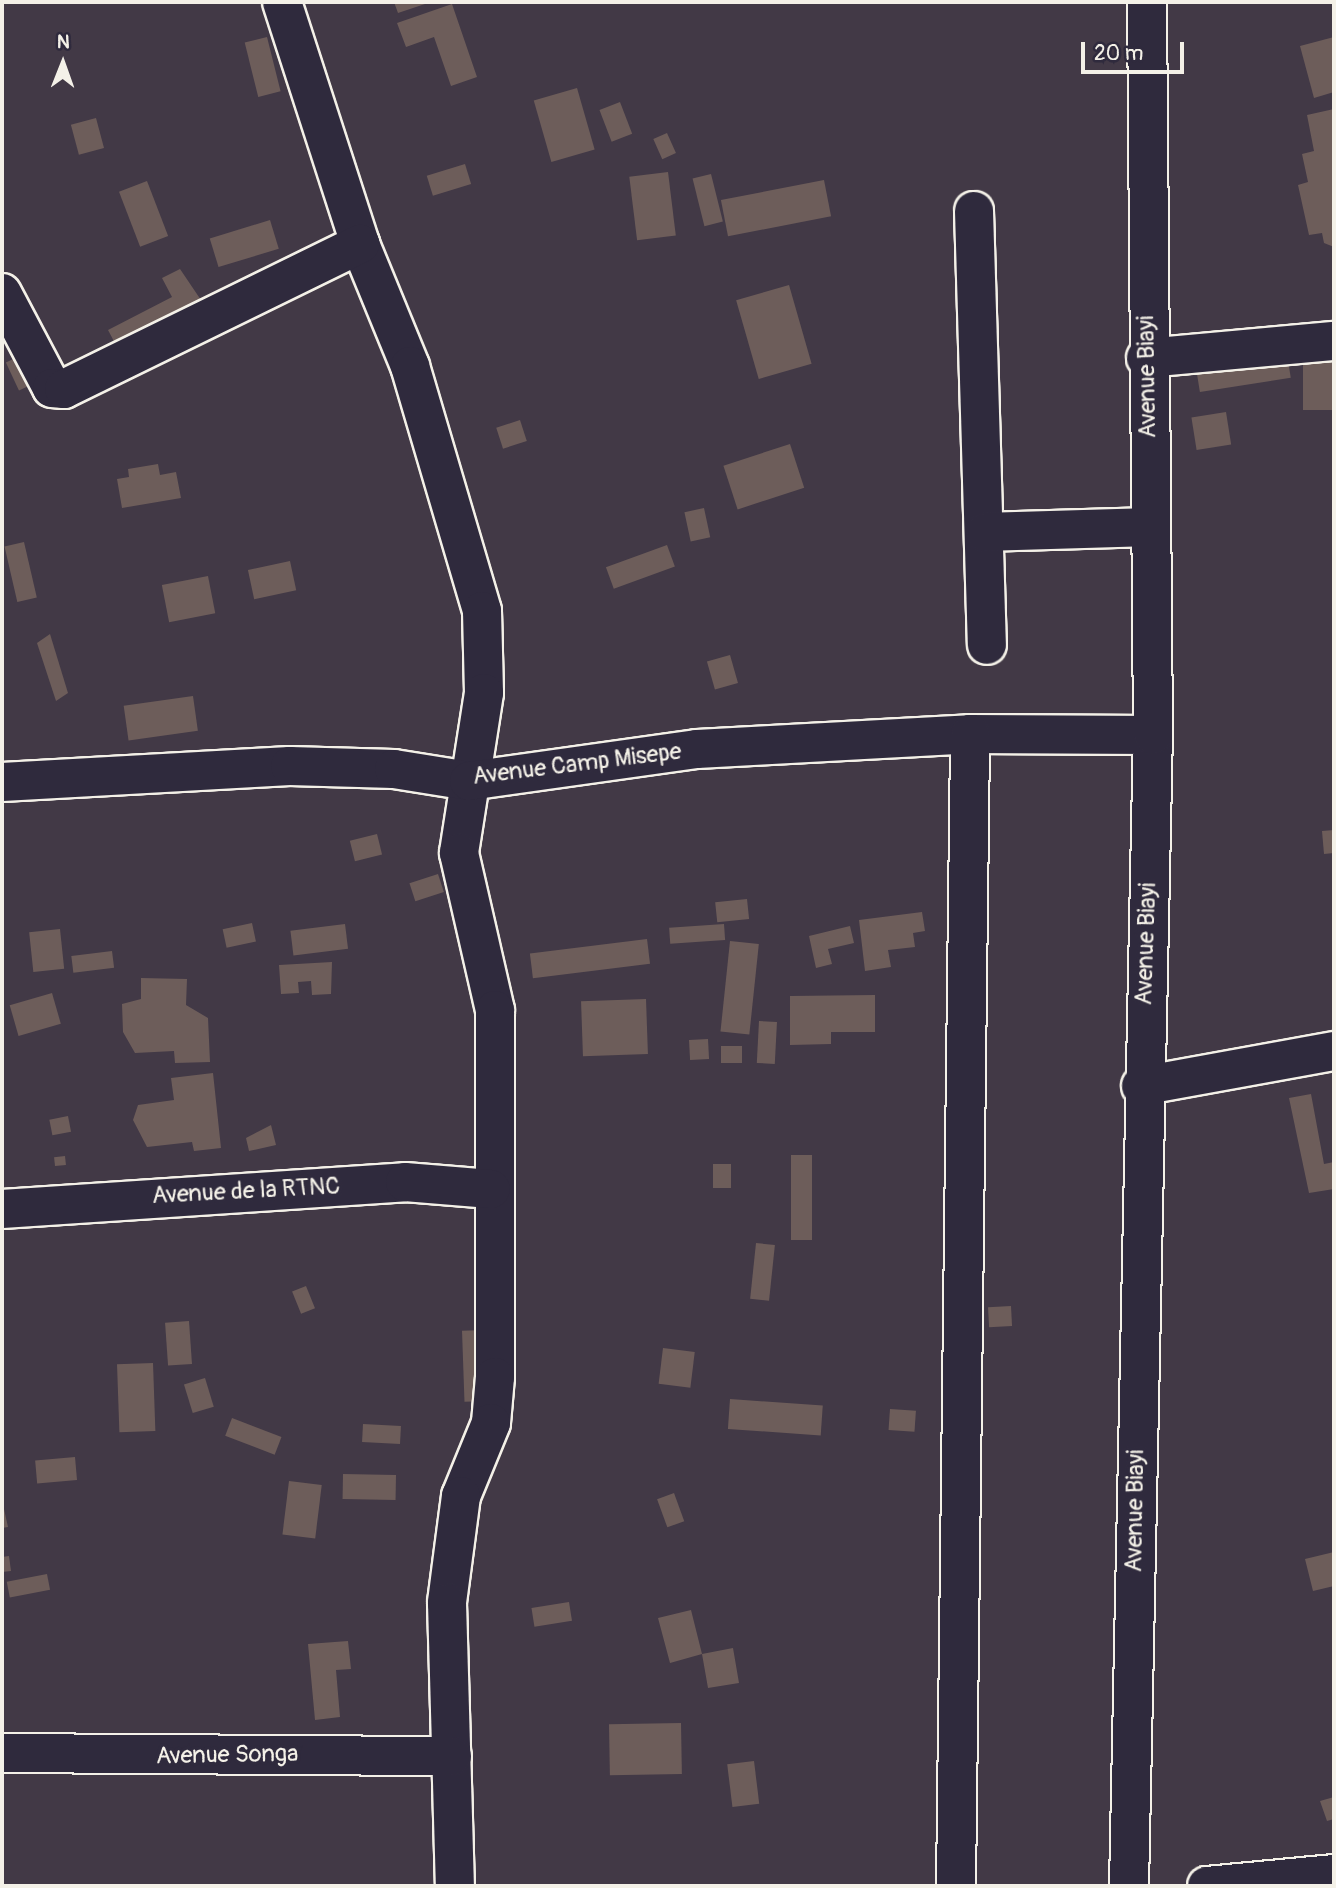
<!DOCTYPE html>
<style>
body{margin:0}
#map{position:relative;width:1336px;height:1888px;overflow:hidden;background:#423946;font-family:Pangolin,sans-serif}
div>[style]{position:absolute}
.building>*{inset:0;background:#6d5d5a;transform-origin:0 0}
.roads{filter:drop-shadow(2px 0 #f4f1e8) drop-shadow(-2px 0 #f4f1e8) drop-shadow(0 2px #f4f1e8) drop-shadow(0 -2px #f4f1e8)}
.minor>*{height:38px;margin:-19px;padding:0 19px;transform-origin:19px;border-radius:19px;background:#2f2a3d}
span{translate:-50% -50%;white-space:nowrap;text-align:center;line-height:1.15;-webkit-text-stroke:7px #2f2a3d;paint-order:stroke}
.street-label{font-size:24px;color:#f4f1e8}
.frame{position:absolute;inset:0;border:4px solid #f4f1e8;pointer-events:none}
.north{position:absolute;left:28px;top:28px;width:70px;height:70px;-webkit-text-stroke:5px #2f2a3d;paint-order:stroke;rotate:1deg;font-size:19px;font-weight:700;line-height:28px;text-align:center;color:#f4f1e8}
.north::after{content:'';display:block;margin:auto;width:24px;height:32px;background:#f4f1e8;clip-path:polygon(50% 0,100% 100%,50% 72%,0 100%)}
.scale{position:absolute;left:1081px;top:42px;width:103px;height:32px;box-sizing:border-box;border:4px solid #f4f1e8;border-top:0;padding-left:9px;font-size:21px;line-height:24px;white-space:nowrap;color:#f4f1e8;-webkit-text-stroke:5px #2f2a3d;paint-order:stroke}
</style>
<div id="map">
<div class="building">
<div style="clip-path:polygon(394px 2px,431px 2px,398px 13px)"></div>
<div style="clip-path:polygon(452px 4px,477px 77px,451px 86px,434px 37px,406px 47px,397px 23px)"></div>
<div style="left:267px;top:37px;width:56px;height:23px;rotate:76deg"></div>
<div style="clip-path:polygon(1334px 37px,1334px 92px,1314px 98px,1300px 46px)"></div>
<div style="left:577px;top:88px;width:64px;height:45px;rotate:74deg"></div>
<div style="left:620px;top:102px;width:34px;height:22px;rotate:69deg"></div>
<div style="clip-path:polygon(1334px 109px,1334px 247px,1324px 243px,1322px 233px,1309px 235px,1298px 185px,1308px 182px,1302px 154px,1314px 151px,1307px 115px)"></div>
<div style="left:96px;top:118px;width:31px;height:26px;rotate:75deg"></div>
<div style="left:667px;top:133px;width:22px;height:15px;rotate:66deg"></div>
<div style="left:465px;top:164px;width:21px;height:40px;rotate:73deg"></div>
<div style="left:668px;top:172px;width:64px;height:39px;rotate:83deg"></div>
<div style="left:711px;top:174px;width:49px;height:19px;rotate:76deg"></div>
<div style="left:824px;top:180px;width:37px;height:105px;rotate:79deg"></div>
<div style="left:147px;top:181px;width:59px;height:30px;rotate:69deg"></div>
<div style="left:270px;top:220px;width:30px;height:63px;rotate:73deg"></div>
<div style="clip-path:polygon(180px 269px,203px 303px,117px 347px,108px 330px,172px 297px,162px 278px)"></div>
<div style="left:789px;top:285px;width:82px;height:55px;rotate:74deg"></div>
<div style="left:24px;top:354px;width:31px;height:20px;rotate:65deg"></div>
<div style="left:1287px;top:354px;width:24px;height:92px;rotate:81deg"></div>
<div style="left:1334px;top:361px;width:49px;height:31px;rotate:90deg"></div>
<div style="left:1226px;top:412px;width:33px;height:35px;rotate:81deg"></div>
<div style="left:520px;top:420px;width:22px;height:25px;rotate:72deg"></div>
<div style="left:790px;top:444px;width:46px;height:70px;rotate:72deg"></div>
<div style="clip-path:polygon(158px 464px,160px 475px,176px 472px,181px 498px,122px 508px,117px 479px,129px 477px,128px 469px)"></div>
<div style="left:704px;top:508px;width:30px;height:20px;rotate:78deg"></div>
<div style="left:24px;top:542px;width:57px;height:20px;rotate:77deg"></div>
<div style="left:667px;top:545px;width:23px;height:65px;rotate:70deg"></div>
<div style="left:290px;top:561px;width:30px;height:43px;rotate:78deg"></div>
<div style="left:208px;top:576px;width:38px;height:47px;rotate:79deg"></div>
<div style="clip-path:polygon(50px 634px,68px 693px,56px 701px,37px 643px)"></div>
<div style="left:730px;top:655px;width:29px;height:24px;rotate:74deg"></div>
<div style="left:193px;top:696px;width:35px;height:70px;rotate:82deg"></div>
<div style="clip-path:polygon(1334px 830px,1334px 853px,1324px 854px,1322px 831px)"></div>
<div style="left:377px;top:834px;width:21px;height:28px;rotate:76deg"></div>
<div style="left:438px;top:874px;width:19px;height:30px;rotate:72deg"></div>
<div style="left:747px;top:899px;width:20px;height:32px;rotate:84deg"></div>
<div style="clip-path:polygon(922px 912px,925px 931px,913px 933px,915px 947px,888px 950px,891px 967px,865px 971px,859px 920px)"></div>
<div style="left:252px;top:923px;width:19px;height:30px;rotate:78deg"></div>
<div style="left:345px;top:924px;width:25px;height:55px;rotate:83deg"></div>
<div style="left:724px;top:924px;width:16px;height:55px;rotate:86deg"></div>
<div style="clip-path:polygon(850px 926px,854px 943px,828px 949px,832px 964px,816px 968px,809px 936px)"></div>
<div style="left:60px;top:929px;width:40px;height:31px;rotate:84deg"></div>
<div style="left:647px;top:939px;width:25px;height:118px;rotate:83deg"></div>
<div style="left:730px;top:941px;width:29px;height:91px;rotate:6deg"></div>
<div style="left:112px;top:951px;width:17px;height:41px;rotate:83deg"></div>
<div style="clip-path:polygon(332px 962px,331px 994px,312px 995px,311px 981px,298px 982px,299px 993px,281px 994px,279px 965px)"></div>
<div style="clip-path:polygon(141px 978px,187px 979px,186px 1005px,208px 1018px,210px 1062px,175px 1063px,174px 1051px,135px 1053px,123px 1032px,122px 1004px,141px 999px)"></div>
<div style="left:52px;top:993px;width:32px;height:44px;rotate:74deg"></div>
<div style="clip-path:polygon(875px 995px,875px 1032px,831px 1032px,831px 1044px,790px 1045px,790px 996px)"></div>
<div style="left:646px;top:999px;width:55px;height:65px;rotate:88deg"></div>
<div style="left:759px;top:1021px;width:18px;height:42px;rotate:3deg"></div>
<div style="left:708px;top:1039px;width:20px;height:19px;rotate:87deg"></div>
<div style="left:742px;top:1046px;width:17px;height:21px;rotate:90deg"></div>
<div style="clip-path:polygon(213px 1073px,221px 1148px,194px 1151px,192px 1142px,147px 1147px,133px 1120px,138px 1105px,174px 1100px,171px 1078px)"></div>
<div style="clip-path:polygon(1311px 1094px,1324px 1164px,1334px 1162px,1334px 1189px,1309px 1193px,1289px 1098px)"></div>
<div style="left:68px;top:1116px;width:16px;height:19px;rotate:79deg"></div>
<div style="clip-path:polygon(271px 1125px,276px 1145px,249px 1151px,246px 1138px)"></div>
<div style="left:791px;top:1155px;width:21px;height:85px"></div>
<div style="left:65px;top:1156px;width:9px;height:11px;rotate:84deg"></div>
<div style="left:713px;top:1164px;width:18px;height:24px"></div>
<div style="left:756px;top:1243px;width:19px;height:56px;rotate:6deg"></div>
<div style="left:306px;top:1286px;width:24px;height:15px;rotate:68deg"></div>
<div style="left:1011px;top:1306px;width:20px;height:23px;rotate:87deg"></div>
<div style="left:189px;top:1321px;width:43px;height:24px;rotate:86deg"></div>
<div style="left:484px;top:1330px;width:71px;height:22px;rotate:88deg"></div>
<div style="left:663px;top:1348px;width:32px;height:36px;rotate:7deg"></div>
<div style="left:153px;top:1363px;width:68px;height:36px;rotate:88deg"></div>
<div style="left:205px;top:1378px;width:30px;height:22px;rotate:73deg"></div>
<div style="left:730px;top:1399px;width:93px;height:30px;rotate:4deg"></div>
<div style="left:890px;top:1409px;width:26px;height:21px;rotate:4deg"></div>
<div style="left:232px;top:1418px;width:53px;height:19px;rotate:21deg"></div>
<div style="left:363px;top:1424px;width:38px;height:18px;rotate:3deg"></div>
<div style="left:75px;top:1457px;width:23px;height:40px;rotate:85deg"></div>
<div style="left:343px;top:1474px;width:53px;height:25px;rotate:1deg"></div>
<div style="left:289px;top:1481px;width:33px;height:54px;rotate:7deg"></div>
<div style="left:674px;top:1493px;width:30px;height:18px;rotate:70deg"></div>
<div style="clip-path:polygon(2px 1500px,8px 1527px,2px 1528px)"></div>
<div style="clip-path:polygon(1334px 1552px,1334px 1586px,1313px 1591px,1305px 1559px)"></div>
<div style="clip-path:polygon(9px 1556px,11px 1571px,2px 1572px,2px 1557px)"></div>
<div style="left:47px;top:1574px;width:16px;height:41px;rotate:79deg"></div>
<div style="left:569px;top:1602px;width:19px;height:38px;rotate:81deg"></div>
<div style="clip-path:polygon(691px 1610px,702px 1654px,733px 1648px,739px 1683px,708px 1688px,702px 1654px,670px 1663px,658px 1618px)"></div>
<div style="clip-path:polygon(348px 1641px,351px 1669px,336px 1670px,340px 1717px,315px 1720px,308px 1644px)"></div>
<div style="left:681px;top:1723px;width:51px;height:72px;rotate:89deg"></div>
<div style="left:754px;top:1761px;width:43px;height:27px;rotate:83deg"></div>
<div style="clip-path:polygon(1334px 1797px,1334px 1819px,1327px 1821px,1320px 1801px)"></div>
</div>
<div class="roads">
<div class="minor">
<div style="left:282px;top:2px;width:254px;rotate:72.1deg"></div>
<div style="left:360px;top:244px;width:132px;rotate:67.7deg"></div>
<div style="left:410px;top:366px;width:255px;rotate:73.6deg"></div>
<div style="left:482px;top:611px;width:82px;rotate:88.6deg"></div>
<div style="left:484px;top:693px;width:162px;rotate:98.9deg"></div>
<div style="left:459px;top:853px;width:161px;rotate:77.1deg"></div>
<div style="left:495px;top:1010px;width:367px;rotate:90deg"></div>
<div style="left:495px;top:1377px;width:46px;rotate:95deg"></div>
<div style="left:491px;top:1423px;width:79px;rotate:112.3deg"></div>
<div style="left:461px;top:1496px;width:108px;rotate:97.5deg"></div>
<div style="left:447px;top:1603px;width:283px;rotate:88.4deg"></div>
<div style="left:974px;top:211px;width:434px;rotate:88.3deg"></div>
<div style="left:2px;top:293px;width:107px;rotate:62.2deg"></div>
<div style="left:52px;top:388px;width:12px;rotate:5deg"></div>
<div style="left:64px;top:389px;width:330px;rotate:-26.1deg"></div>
<div style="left:1146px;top:358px;width:189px;rotate:-5.2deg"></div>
<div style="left:985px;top:532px;width:164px;rotate:-1.7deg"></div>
<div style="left:2px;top:782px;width:288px;rotate:-3.2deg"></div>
<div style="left:290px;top:766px;width:104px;rotate:1.7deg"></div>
<div style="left:394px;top:769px;width:76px;rotate:9.1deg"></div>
<div style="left:469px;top:781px;width:230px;rotate:-8deg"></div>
<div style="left:697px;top:749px;width:273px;rotate:-3.1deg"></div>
<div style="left:970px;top:734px;width:183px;rotate:0.3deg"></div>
<div style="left:1141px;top:1086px;width:196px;rotate:-10.3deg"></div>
<div style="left:2px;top:1209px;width:404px;rotate:-3.8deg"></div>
<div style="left:405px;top:1182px;width:86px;rotate:4.7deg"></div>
<div style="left:2px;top:1753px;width:450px;rotate:0.4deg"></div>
<div style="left:956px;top:1886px;width:1152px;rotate:-89.3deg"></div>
<div style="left:1129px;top:1886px;width:1151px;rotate:-88.81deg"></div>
<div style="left:1153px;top:735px;width:733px;rotate:-90.47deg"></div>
<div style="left:1207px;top:1886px;width:128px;rotate:-5.4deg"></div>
</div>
</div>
<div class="street-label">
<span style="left:1147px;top:377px;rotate:-91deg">Avenue Biayi</span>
<span style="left:577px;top:764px;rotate:-7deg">Avenue Camp Misepe</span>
<span style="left:1146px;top:944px;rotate:-88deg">Avenue Biayi</span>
<span style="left:246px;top:1191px;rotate:-3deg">Avenue de la RTNC</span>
<span style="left:1135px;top:1511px;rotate:-89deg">Avenue Biayi</span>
<span style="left:227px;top:1755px;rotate:-1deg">Avenue Songa</span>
</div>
<div class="frame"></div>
<div class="north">N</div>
<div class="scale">20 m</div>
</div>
